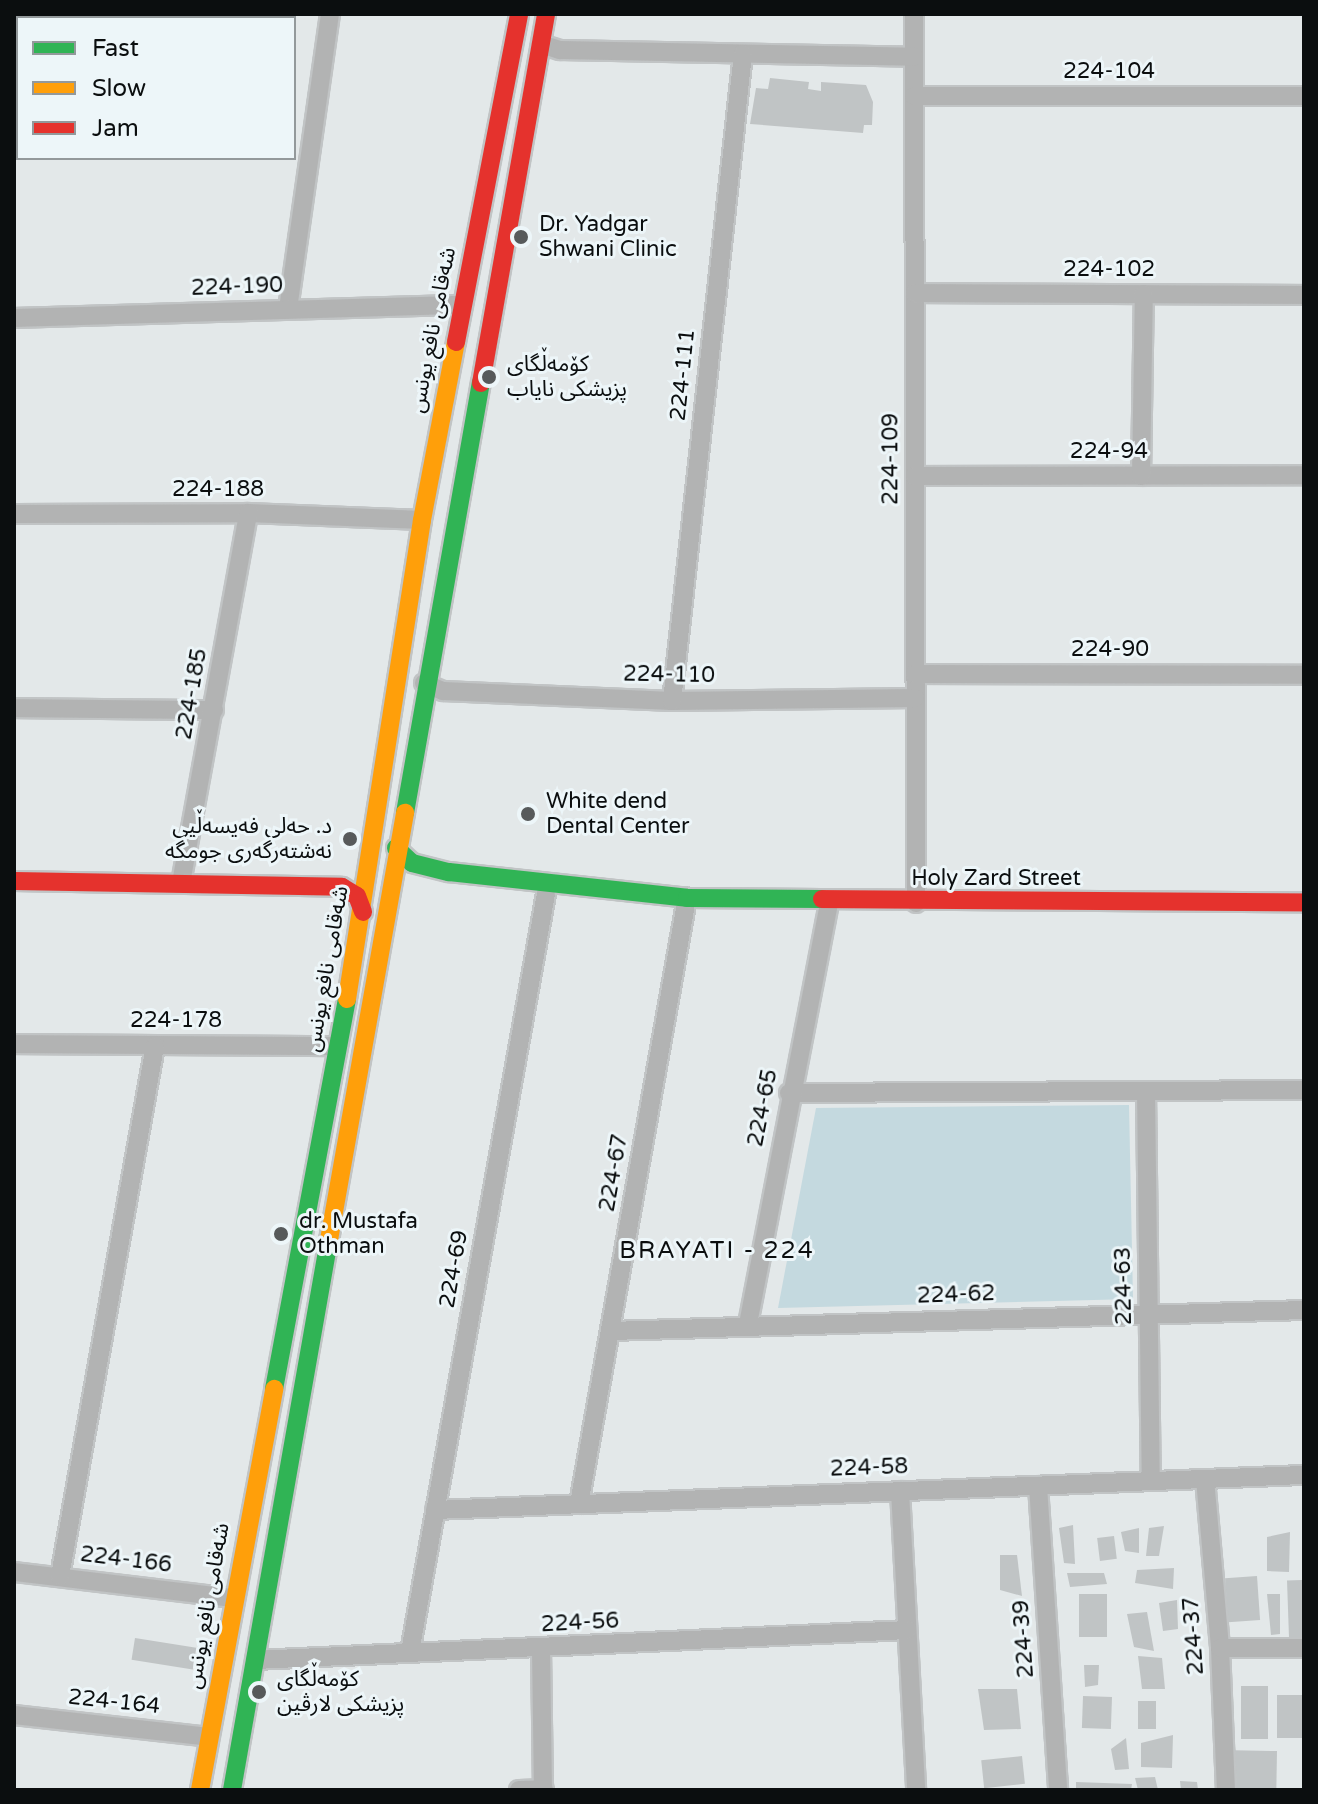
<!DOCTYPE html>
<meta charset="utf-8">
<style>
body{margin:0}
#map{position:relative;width:1318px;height:1804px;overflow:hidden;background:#e3e8e9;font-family:"Varela Round","Noto Sans Arabic",sans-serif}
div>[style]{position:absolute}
.green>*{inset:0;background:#c4d9df}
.building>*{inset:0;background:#c0c4c5;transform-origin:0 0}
.roads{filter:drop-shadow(2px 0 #c1c4c5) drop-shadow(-2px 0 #c1c4c5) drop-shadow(0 2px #c1c4c5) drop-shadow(0 -2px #c1c4c5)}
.street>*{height:18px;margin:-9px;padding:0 9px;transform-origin:9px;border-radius:9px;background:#b2b3b3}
.fast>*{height:18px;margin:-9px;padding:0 9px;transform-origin:9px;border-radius:9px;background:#30b455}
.slow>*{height:18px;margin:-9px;padding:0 9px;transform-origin:9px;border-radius:9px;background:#ff9f0a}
.jam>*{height:18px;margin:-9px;padding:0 9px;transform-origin:9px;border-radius:9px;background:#e5322d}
.dots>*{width:22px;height:22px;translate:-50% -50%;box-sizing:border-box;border:4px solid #edf6f9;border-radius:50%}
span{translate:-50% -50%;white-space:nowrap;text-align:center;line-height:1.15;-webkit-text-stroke:6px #edf6f9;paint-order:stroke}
.street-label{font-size:22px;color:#0b0e0f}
.poi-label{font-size:22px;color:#0b0e0f}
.left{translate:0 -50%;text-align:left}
.right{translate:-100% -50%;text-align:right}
.neighbourhood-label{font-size:24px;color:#0b0e0f;letter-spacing:2px}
.frame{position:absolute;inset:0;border:16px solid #0b0e0f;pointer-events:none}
.legend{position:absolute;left:16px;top:16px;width:280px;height:144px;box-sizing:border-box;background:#edf6f9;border:2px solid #93999b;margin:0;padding:10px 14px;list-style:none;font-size:24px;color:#0b0e0f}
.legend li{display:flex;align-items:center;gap:16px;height:40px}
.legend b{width:40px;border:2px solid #93999b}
</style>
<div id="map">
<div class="green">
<div style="clip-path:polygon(1129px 1105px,1133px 1299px,778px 1308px,816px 1108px)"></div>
</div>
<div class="building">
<div style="clip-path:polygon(770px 78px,809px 82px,808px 89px,821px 91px,821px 82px,866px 85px,873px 102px,872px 125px,864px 125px,863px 133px,750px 124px,756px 88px,768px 89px)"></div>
<div style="clip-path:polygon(1073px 1525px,1075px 1564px,1064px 1563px,1059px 1528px)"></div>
<div style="clip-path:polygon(1164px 1526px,1159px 1556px,1146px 1556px,1149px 1528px)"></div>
<div style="clip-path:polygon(1139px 1528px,1139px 1553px,1125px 1551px,1121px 1532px)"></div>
<div style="clip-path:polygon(1290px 1532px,1289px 1572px,1267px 1571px,1267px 1537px)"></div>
<div style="left:1114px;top:1536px;width:23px;height:17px;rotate:83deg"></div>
<div style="clip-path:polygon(1000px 1555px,1017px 1555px,1022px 1596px,1000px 1590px)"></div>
<div style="clip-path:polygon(1174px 1568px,1173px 1589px,1135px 1583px,1137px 1570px)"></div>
<div style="clip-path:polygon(1067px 1573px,1104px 1573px,1107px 1584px,1070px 1587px)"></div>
<div style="left:1257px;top:1576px;width:44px;height:32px;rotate:86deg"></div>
<div style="left:1302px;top:1580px;width:60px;height:15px;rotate:88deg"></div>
<div style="left:1079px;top:1594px;width:28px;height:43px"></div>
<div style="clip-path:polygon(1267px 1594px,1280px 1594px,1280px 1634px,1271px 1635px)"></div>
<div style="clip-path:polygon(1177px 1600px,1178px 1629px,1163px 1631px,1159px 1603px)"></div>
<div style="clip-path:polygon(1147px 1612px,1154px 1651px,1134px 1647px,1127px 1614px)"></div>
<div style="left:135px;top:1638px;width:62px;height:22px;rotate:9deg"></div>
<div style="clip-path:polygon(1138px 1656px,1162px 1658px,1165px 1689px,1142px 1689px)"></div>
<div style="clip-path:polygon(1084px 1665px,1099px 1665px,1098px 1685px,1085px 1687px)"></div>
<div style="left:1241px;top:1686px;width:27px;height:53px"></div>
<div style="clip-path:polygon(978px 1689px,1017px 1689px,1021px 1729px,984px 1730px)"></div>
<div style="left:1304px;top:1695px;width:43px;height:27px;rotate:90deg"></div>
<div style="left:1112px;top:1697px;width:32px;height:29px;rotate:92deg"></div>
<div style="left:1156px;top:1701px;width:28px;height:18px;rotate:90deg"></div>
<div style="clip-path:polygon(1173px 1735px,1172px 1768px,1141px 1767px,1141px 1743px)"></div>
<div style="clip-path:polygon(1126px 1738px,1129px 1769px,1115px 1770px,1111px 1749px)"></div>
<div style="left:1277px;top:1751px;width:39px;height:43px;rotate:91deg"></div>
<div style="left:1022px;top:1756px;width:28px;height:41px;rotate:84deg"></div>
<div style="clip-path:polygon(1155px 1777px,1158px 1790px,1138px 1790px,1135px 1778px)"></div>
<div style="clip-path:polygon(1180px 1781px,1197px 1782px,1198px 1790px,1181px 1790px)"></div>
<div style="clip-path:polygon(1076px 1782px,1132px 1784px,1131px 1790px,1076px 1790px)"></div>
</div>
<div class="roads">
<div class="street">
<div style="left:914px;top:14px;width:889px;rotate:89.87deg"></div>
<div style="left:541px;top:44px;width:20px;rotate:18deg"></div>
<div style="left:560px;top:50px;width:354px;rotate:1.1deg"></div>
<div style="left:914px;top:96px;width:390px"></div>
<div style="left:14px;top:148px;width:4px"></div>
<div style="left:915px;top:293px;width:389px;rotate:0.3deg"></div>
<div style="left:288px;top:309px;width:298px;rotate:-81.9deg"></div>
<div style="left:14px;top:318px;width:448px;rotate:-1.7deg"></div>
<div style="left:915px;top:476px;width:389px;rotate:-0.1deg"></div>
<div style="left:1141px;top:476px;width:182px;rotate:-89.1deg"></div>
<div style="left:14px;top:514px;width:234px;rotate:-0.2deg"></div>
<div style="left:248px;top:513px;width:174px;rotate:2.3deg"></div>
<div style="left:915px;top:674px;width:389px;rotate:0.1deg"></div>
<div style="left:424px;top:683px;width:21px;rotate:23deg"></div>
<div style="left:443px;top:691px;width:229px;rotate:2.5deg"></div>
<div style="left:672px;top:701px;width:243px;rotate:-0.7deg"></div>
<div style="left:672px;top:701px;width:651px;rotate:-83.74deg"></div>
<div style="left:14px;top:708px;width:200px;rotate:0.6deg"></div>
<div style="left:181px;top:883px;width:376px;rotate:-79.7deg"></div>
<div style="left:14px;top:1044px;width:323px;rotate:0.4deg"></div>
<div style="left:1146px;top:1091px;width:390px;rotate:89.3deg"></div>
<div style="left:789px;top:1093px;width:515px;rotate:-0.33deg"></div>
<div style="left:748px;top:1324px;width:430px;rotate:-79.1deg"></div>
<div style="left:610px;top:1331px;width:694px;rotate:-1.73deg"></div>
<div style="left:1205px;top:1479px;width:170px;rotate:84.9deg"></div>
<div style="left:1220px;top:1648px;width:142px;rotate:87.6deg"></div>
<div style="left:1038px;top:1486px;width:305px;rotate:86.2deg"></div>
<div style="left:900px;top:1491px;width:299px;rotate:86.9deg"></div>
<div style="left:579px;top:1504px;width:616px;rotate:-79.89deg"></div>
<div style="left:435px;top:1510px;width:870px;rotate:-2.31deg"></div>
<div style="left:14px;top:1572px;width:220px;rotate:6.8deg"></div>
<div style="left:60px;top:1576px;width:538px;rotate:-79.84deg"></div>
<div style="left:1220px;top:1648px;width:84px"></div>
<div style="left:541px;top:1649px;width:141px;rotate:89.2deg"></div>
<div style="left:410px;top:1652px;width:770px;rotate:-79.83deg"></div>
<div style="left:255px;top:1660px;width:653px;rotate:-2.63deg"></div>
<div style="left:14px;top:1715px;width:196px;rotate:6.4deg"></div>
<div style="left:519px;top:1790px;width:25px;rotate:-2deg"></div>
</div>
<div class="fast">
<div style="left:405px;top:813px;width:437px;rotate:-80deg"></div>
<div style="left:396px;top:848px;width:22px;rotate:43deg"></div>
<div style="left:412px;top:863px;width:38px;rotate:14deg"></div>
<div style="left:449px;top:872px;width:239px;rotate:6.2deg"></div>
<div style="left:687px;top:898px;width:135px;rotate:0.4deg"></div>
<div style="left:274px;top:1389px;width:397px;rotate:-79.4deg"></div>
<div style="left:232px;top:1790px;width:558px;rotate:-80deg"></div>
</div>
<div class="slow">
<div style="left:347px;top:999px;width:485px;rotate:-81.1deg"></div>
<div style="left:422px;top:520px;width:181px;rotate:-79.2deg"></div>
<div style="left:329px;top:1240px;width:434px;rotate:-79.9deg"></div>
<div style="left:200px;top:1790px;width:408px;rotate:-79.5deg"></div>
</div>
<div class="jam">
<div style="left:456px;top:342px;width:334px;rotate:-79.1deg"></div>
<div style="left:481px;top:383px;width:375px;rotate:-80deg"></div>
<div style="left:14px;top:881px;width:328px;rotate:1deg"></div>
<div style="left:342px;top:887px;width:17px;rotate:31deg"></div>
<div style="left:357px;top:896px;width:17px;rotate:69deg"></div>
<div style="left:822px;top:899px;width:482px;rotate:0.4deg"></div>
</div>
</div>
<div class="dots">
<div style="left:521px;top:237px;background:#575a5b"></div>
<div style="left:489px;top:377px;background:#575a5b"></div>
<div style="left:528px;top:814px;background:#575a5b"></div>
<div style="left:350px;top:839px;background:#575a5b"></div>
<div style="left:281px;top:1234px;background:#575a5b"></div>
<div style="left:259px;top:1692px;background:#575a5b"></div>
</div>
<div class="street-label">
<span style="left:1109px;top:72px">224-104</span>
<span style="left:1109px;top:270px">224-102</span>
<span style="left:237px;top:287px;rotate:-2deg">224-190</span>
<span style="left:433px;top:330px;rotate:-79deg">شەقامی نافع یونس</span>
<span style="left:683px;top:375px;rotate:-84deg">224-111</span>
<span style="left:1109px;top:452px">224-94</span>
<span style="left:891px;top:459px;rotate:-90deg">224-109</span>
<span style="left:218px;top:490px">224-188</span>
<span style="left:1110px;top:650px">224-90</span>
<span style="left:669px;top:675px;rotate:1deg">224-110</span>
<span style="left:192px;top:694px;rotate:-80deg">224-185</span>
<span style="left:996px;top:879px">Holy Zard Street</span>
<span style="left:327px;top:969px;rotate:-80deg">شەقامی نافع یونس</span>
<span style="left:176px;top:1021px">224-178</span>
<span style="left:763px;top:1108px;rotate:-79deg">224-65</span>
<span style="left:614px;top:1173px;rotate:-80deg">224-67</span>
<span style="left:454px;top:1269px;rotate:-80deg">224-69</span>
<span style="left:1124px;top:1286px;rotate:-91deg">224-63</span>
<span style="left:956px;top:1295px;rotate:-2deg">224-62</span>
<span style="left:869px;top:1468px;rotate:-2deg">224-58</span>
<span style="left:126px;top:1560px;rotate:7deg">224-166</span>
<span style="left:208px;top:1606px;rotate:-80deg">شەقامی نافع یونس</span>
<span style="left:580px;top:1623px;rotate:-3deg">224-56</span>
<span style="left:1194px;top:1636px;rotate:-94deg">224-37</span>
<span style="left:1024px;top:1639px;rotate:-94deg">224-39</span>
<span style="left:114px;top:1702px;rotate:6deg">224-164</span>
</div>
<div class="poi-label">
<span class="left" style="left:539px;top:237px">Dr. Yadgar<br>Shwani Clinic</span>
<span class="left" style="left:507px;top:377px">کۆمەڵگای<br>پزیشکی نایاب</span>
<span class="left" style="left:546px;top:814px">White dend<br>Dental Center</span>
<span class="right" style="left:332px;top:839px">د. حەلی فەیسەڵیی<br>نەشتەرگەری جومگە</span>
<span class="left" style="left:299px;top:1234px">dr. Mustafa<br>Othman</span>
<span class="left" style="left:277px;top:1692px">کۆمەڵگای<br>پزیشکی لارڤین</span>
</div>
<div class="neighbourhood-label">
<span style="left:717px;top:1251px">BRAYATI - 224</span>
</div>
<div class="frame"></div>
<ul class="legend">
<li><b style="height:10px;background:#30b455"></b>Fast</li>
<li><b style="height:10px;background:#ff9f0a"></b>Slow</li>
<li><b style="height:10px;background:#e5322d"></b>Jam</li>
</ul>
</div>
